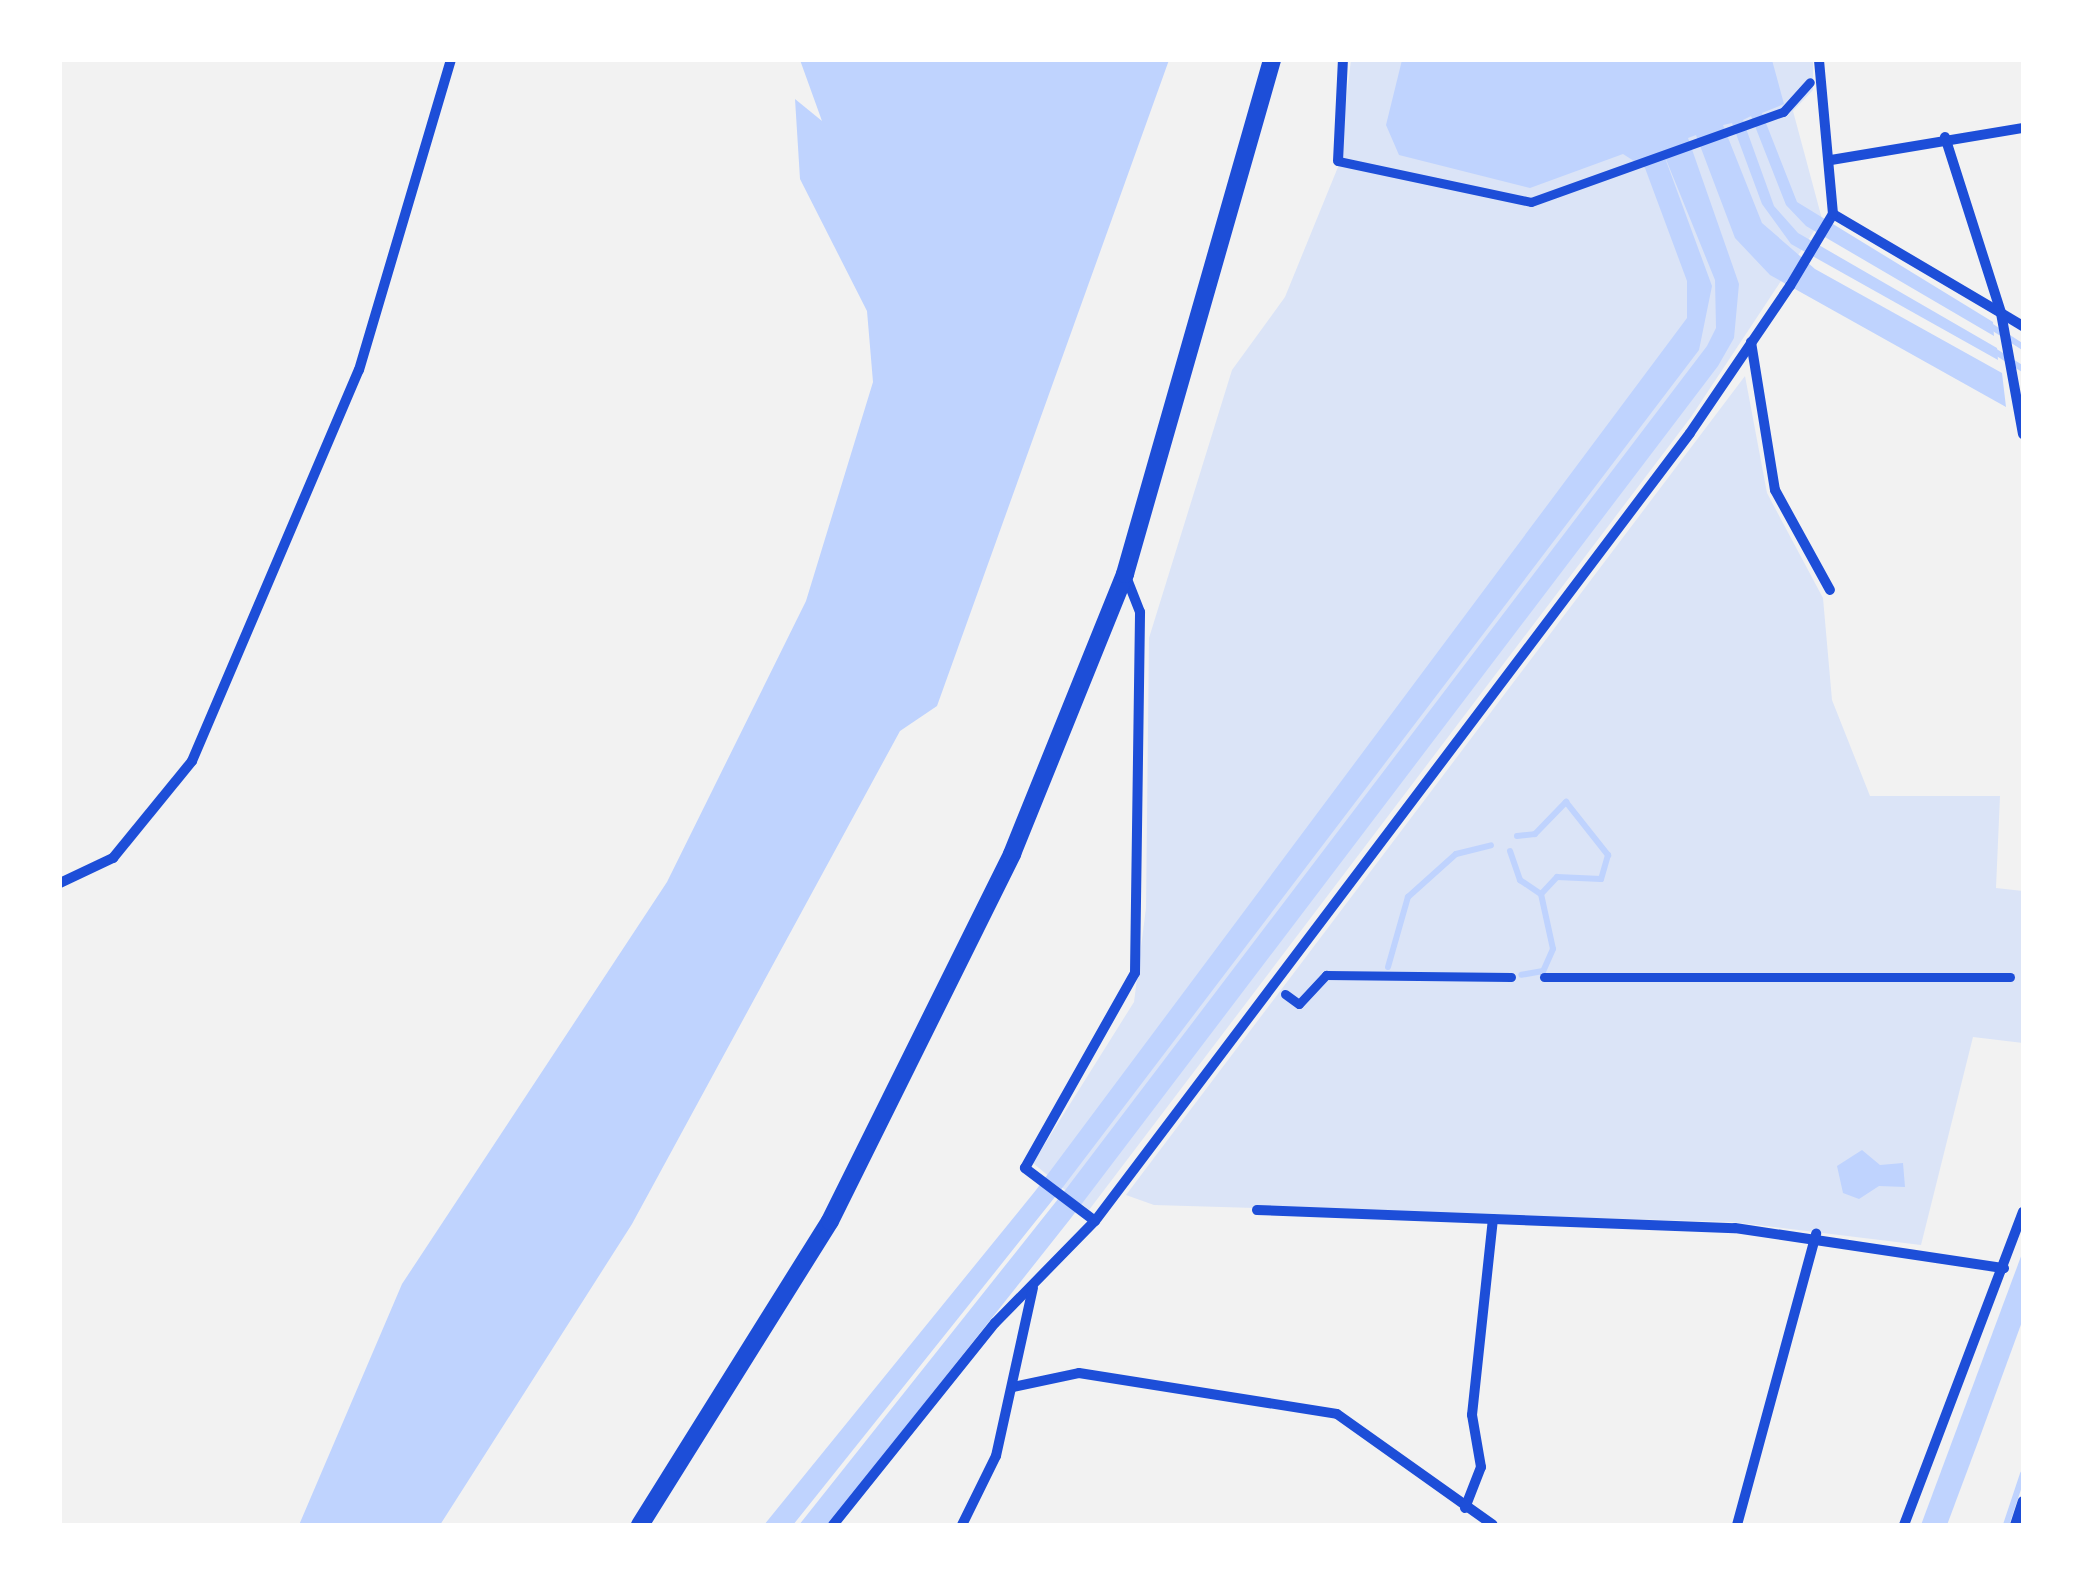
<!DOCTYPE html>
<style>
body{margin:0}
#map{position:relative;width:2083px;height:1585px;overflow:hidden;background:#f2f2f2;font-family:Figtree,sans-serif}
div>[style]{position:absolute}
.green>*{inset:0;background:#dbe4f7}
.water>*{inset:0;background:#bfd3fe}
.stream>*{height:6px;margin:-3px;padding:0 3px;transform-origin:3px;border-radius:3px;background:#bfd3fe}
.pedestrian>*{height:9px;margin:-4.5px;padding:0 4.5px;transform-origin:4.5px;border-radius:4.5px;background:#1d4ed8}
.minor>*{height:10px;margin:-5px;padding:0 5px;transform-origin:5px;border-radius:5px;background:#1d4ed8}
.secondary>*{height:18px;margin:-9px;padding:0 9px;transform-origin:9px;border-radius:9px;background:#1d4ed8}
span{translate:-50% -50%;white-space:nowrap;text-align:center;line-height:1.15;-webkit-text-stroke:9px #fff;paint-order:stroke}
.frame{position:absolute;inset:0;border:62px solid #fff;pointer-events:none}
</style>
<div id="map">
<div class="green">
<div style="clip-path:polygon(1351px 60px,1813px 60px,1813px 90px,1793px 111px,1822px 219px,1691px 417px,1089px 1210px,1033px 1163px,1134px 1002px,1146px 908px,1149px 638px,1232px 370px,1285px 297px,1338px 167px)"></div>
<div style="clip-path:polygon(1745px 376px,1767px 493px,1823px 598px,1832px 700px,1870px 796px,2000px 796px,1996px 888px,2023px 891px,2023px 1043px,1973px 1037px,1921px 1245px,1732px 1222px,1154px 1205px,1126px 1195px)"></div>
</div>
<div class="water">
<div style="clip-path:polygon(800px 60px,1169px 60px,937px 706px,900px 731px,632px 1224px,440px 1525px,299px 1525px,402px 1284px,667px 882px,806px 601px,873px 382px,867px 311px,800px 179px,795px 99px,822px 121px)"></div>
<div style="clip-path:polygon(1402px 60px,1772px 60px,1784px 104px,1762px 113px,1797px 202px,1993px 322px,1994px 336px,1806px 226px,1786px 205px,1751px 116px,1743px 120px,1774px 206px,1798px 233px,1997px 348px,1998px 360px,1791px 244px,1762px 204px,1732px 123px,1723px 125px,1762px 223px,1815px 269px,2002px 373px,2006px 407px,1770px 275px,1735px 238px,1696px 135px,1688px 138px,1739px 284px,1734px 338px,1718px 366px,1071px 1218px,828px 1525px,799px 1525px,1066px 1189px,1707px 346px,1716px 328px,1715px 280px,1661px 147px,1712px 286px,1699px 350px,1063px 1187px,793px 1525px,764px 1525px,1036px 1190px,1687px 318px,1687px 281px,1645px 168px,1623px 154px,1530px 188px,1399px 155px,1386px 125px)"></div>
<div style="clip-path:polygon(1862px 1150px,1880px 1165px,1903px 1163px,1905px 1187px,1879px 1186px,1859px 1199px,1843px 1193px,1837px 1166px)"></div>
<div style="clip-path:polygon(2023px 1251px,2023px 1319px,1978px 1442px,1947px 1525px,1921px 1525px)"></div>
</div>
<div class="stream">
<div style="left:1989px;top:325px;width:40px;rotate:32.9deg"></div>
<div style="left:1991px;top:349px;width:38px;rotate:32deg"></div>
<div style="left:1517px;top:836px;width:18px;rotate:-6deg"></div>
<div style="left:1535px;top:834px;width:45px;rotate:-45.9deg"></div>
<div style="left:1566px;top:802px;width:68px;rotate:51.6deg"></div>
<div style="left:1608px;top:855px;width:25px;rotate:106deg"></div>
<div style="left:1601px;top:879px;width:44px;rotate:-177.4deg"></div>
<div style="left:1557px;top:877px;width:23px;rotate:133deg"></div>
<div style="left:1510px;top:851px;width:31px;rotate:71deg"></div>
<div style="left:1520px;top:880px;width:25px;rotate:34deg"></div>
<div style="left:1541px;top:894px;width:56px;rotate:77.7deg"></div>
<div style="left:1553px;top:949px;width:24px;rotate:114deg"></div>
<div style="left:1543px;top:971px;width:22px;rotate:170deg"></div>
<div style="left:1388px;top:967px;width:73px;rotate:-74.1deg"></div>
<div style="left:1408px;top:897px;width:64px;rotate:-41.9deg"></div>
<div style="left:1456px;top:854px;width:36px;rotate:-14deg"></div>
<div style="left:2006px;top:1525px;width:54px;rotate:-71.6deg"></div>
</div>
<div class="pedestrian">
<div style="left:1338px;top:161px;width:197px;rotate:12deg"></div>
<div style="left:1531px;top:202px;width:268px;rotate:-19.7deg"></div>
<div style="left:1783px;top:112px;width:40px;rotate:-48deg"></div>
<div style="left:1544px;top:977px;width:466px"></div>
<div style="left:1285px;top:994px;width:17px;rotate:36deg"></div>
<div style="left:1299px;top:1004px;width:40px;rotate:-47deg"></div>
<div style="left:1326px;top:975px;width:185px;rotate:0.6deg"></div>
</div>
<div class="minor">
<div style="left:1945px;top:137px;width:185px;rotate:72.3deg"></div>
<div style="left:2001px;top:313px;width:26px;rotate:31deg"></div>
<div style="left:1831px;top:160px;width:195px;rotate:-9.5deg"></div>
<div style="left:1338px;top:161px;width:101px;rotate:-87.2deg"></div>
<div style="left:1833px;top:214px;width:195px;rotate:30.5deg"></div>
<div style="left:2001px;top:313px;width:123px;rotate:79.7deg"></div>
<div style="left:1751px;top:342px;width:150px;rotate:80.8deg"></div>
<div style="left:1775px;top:490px;width:114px;rotate:61.2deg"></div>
<div style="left:60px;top:883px;width:59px;rotate:-25.3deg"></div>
<div style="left:113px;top:858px;width:125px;rotate:-50.8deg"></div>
<div style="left:192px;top:761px;width:425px;rotate:-66.9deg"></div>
<div style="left:359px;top:370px;width:323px;rotate:-73.5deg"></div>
<div style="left:1257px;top:1210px;width:478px;rotate:2.2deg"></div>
<div style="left:1735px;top:1228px;width:272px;rotate:8.5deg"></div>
<div style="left:1095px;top:1221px;width:88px;rotate:-142.9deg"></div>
<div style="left:1025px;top:1168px;width:224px;rotate:-60.6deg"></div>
<div style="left:1135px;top:973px;width:361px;rotate:-89.2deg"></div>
<div style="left:1140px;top:612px;width:41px;rotate:-111.5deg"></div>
<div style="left:1013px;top:1387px;width:67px;rotate:-12deg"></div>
<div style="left:1079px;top:1373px;width:261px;rotate:9deg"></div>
<div style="left:1337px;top:1414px;width:191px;rotate:35.4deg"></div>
<div style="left:1465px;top:1508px;width:44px;rotate:-68.7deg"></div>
<div style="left:1481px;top:1467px;width:53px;rotate:-99.8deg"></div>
<div style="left:1472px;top:1415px;width:197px;rotate:-83.9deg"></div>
<div style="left:833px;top:1525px;width:259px;rotate:-51.3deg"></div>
<div style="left:995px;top:1323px;width:143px;rotate:-45.6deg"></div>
<div style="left:1095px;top:1221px;width:987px;rotate:-52.94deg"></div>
<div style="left:1690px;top:433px;width:178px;rotate:-55.8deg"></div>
<div style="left:1790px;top:286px;width:84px;rotate:-59.2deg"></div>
<div style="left:1833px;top:214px;width:155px;rotate:-95.2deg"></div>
<div style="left:962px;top:1525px;width:77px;rotate:-63.8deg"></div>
<div style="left:996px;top:1456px;width:172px;rotate:-77.6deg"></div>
<div style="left:1737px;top:1525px;width:302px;rotate:-74.8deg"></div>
<div style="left:1904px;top:1525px;width:335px;rotate:-69.2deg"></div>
<div style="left:2015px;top:1525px;width:25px;rotate:-72deg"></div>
</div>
<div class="secondary">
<div style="left:640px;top:1525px;width:358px;rotate:-58deg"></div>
<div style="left:830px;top:1221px;width:410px;rotate:-63.6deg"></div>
<div style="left:1012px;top:854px;width:302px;rotate:-68deg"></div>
<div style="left:1125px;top:574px;width:535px;rotate:-74.04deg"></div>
</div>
<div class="frame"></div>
</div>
